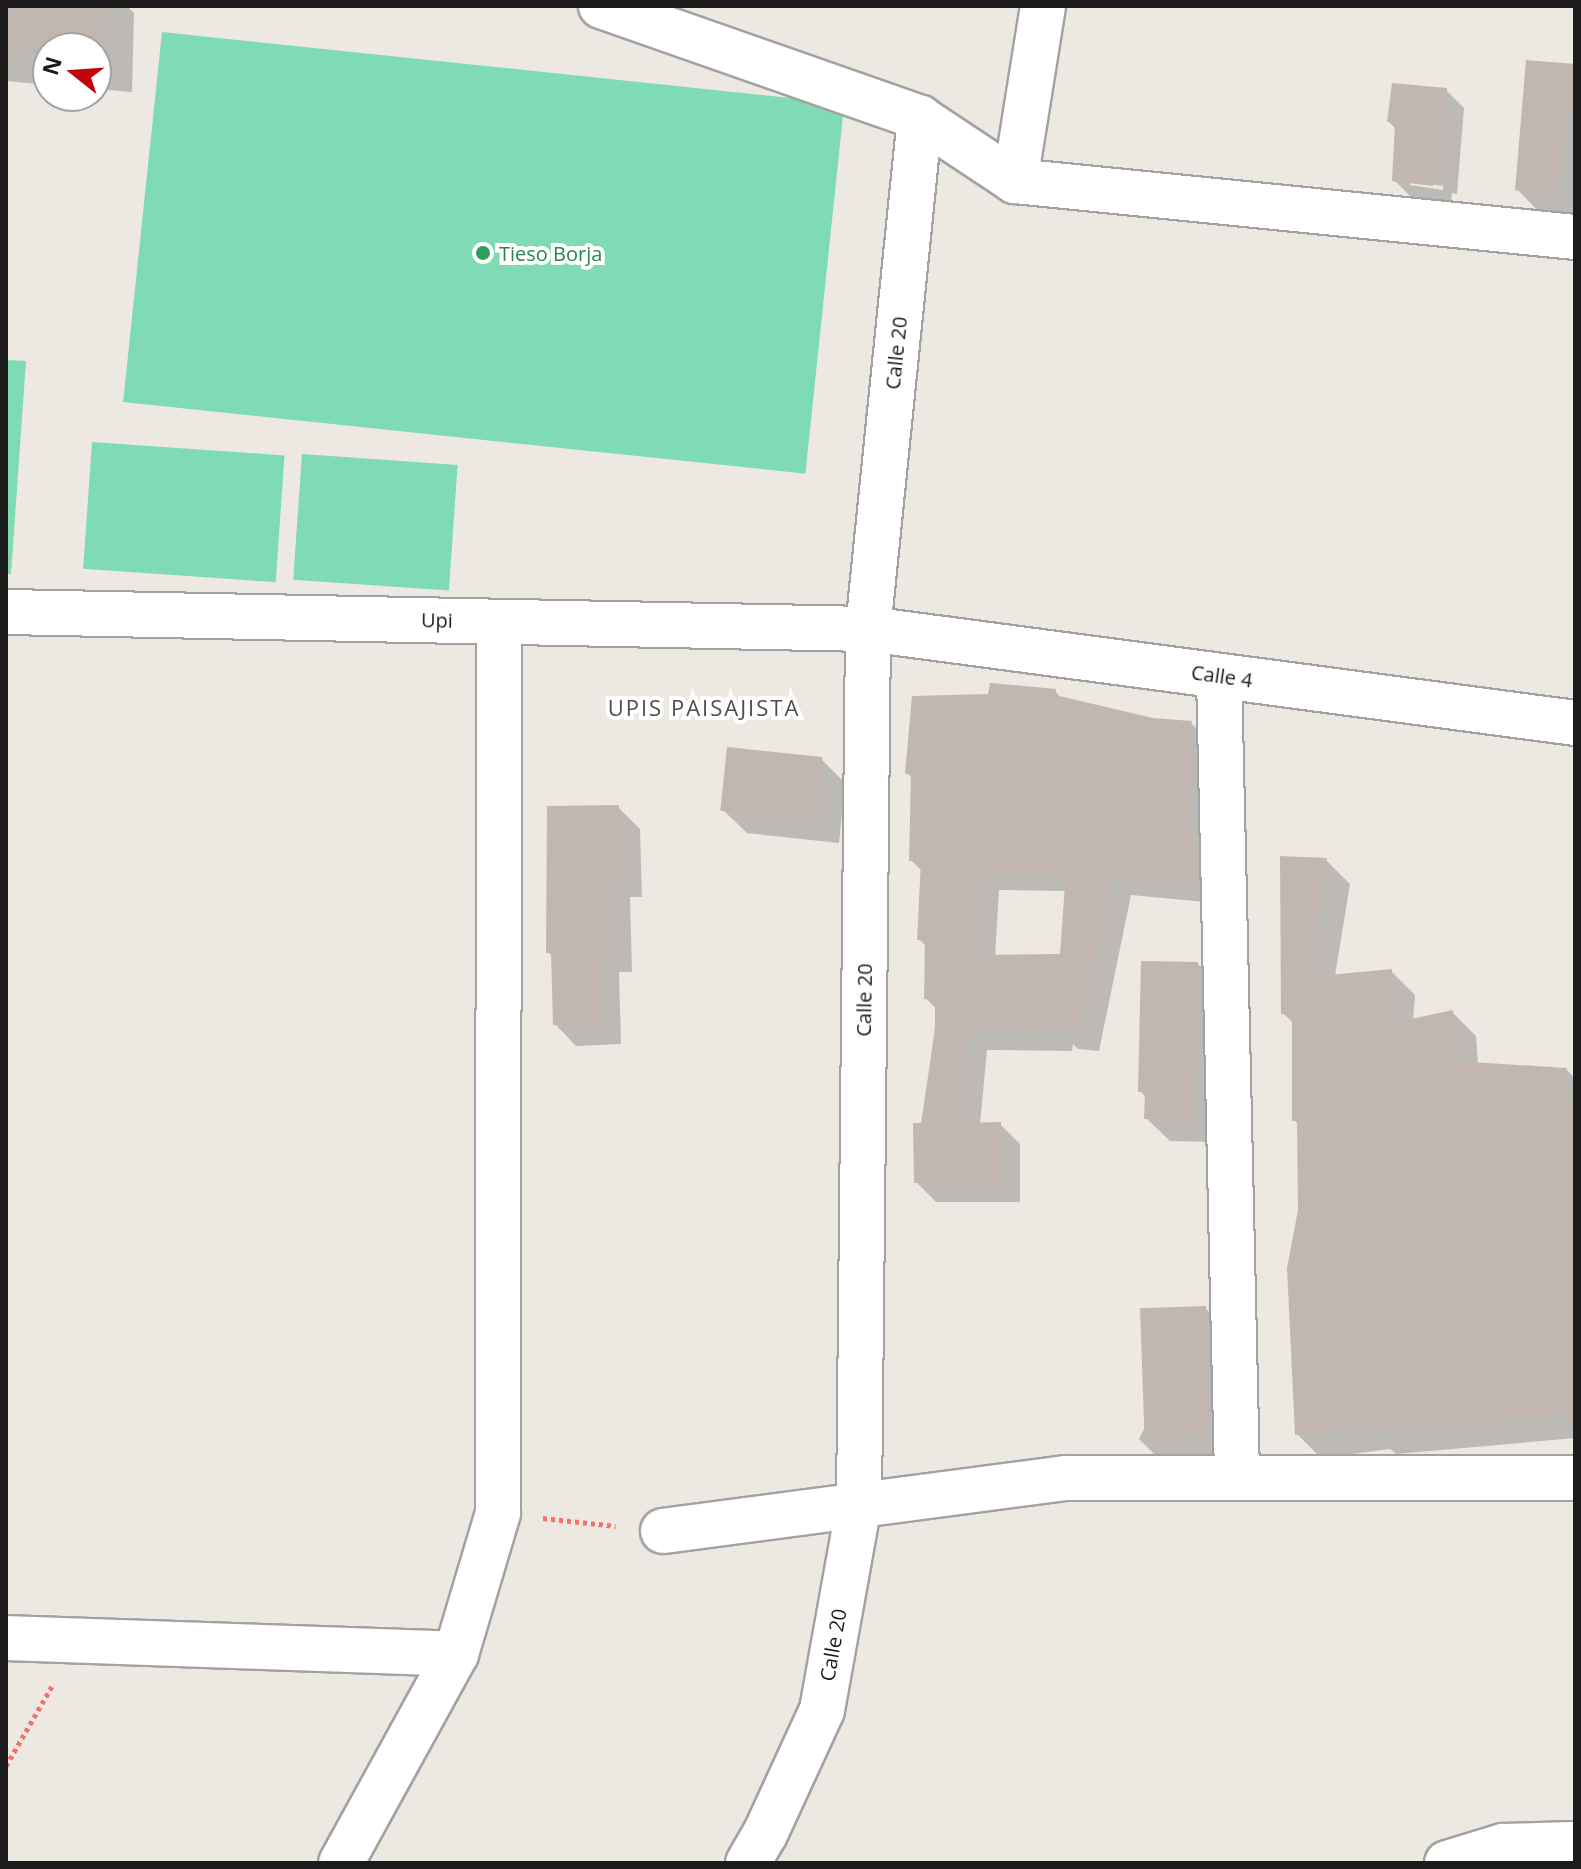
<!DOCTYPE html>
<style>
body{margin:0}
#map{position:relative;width:1581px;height:1869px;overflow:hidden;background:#ede8e1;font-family:"Open Sans",sans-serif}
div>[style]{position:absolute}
.pitch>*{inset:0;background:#7fdbb5;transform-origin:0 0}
.shadow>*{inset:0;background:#0003}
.building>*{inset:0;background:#c1b7b0;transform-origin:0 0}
.path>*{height:5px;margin-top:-2.5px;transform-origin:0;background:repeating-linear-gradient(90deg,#f67268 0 4px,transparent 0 8px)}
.roads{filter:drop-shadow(2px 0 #a2a2a2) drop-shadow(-2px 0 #a2a2a2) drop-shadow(0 2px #a2a2a2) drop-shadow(0 -2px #a2a2a2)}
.minor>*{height:44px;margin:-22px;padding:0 22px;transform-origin:22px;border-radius:22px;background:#fff}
.dots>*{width:22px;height:22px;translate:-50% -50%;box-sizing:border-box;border:4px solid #fff;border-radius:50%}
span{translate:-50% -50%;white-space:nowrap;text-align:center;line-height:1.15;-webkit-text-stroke:8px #fff;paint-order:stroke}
.leisure-label{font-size:20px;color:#27864d}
.left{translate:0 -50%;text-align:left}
.street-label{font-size:20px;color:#1b1b1b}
.neighbourhood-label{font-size:22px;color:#4e4e4e;letter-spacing:2px}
.frame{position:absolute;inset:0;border:8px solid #1b1b1b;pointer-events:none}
.north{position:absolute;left:32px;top:32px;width:80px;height:80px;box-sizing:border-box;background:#fff;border:2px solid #a4a4a4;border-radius:50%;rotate:287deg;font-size:22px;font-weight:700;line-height:32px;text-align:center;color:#1b1b1b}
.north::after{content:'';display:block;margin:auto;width:28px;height:36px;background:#c20409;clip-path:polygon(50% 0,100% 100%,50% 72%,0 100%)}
</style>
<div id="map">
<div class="pitch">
<div style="left:162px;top:32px;width:686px;height:372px;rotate:6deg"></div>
<div style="clip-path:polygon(6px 360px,26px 361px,11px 574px,6px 574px)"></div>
<div style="left:92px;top:442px;width:193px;height:127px;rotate:4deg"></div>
<div style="left:302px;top:454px;width:156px;height:126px;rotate:4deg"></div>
</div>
<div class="shadow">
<div style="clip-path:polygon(6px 6px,127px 6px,134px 13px,132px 92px,96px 89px,96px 48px,48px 48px,48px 85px,6px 81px)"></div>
<div style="clip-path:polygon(1575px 66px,1575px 208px,1574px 215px,1536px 209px,1517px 189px)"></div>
<div style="clip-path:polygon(evenodd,1446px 90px,1464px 108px,1457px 194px,1452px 193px,1451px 203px,1412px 198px,1394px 180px,1396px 129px,1389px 122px,1446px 90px,1410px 181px,1443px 186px,1443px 190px,1410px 185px,1410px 181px)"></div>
<div style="clip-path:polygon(evenodd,1055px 691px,1062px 699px,1153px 720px,1191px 723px,1211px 743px,1216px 903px,1131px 895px,1099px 1051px,1078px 1049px,1073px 1044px,1072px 1051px,987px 1050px,980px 1124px,1000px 1124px,1020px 1144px,1020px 1202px,936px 1202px,916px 1182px,937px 1010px,926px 998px,927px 947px,919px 939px,922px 871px,911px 860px,913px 779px,907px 773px,1055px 691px,999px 890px,1066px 891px,1062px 956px,995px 957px,999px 890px)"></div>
<div style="clip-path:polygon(821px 759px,845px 783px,839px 843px,747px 833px,723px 810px)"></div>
<div style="clip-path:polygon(618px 807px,640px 829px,642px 897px,630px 897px,632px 972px,619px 972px,621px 1044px,576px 1046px,555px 1024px,553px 957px,548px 952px)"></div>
<div style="clip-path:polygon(1326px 860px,1350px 884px,1335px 976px,1391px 971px,1415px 995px,1413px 1021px,1452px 1012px,1476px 1036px,1478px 1064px,1567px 1070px,1575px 1078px,1575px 1438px,1396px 1454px,1390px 1449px,1321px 1458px,1297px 1434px,1299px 1125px,1294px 1120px,1294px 1024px,1283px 1013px)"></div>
<div style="clip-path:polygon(1198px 964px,1221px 988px,1215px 1142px,1170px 1141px,1146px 1118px,1146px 1097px,1140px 1091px)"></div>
<div style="clip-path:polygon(1205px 1308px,1226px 1329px,1231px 1454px,1160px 1460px,1139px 1439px)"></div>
</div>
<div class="building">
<div style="clip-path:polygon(6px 6px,100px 6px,98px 59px,96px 48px,48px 48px,48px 54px,6px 51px)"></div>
<div style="clip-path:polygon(1526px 60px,1575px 64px,1575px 109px,1570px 109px,1554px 197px,1515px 190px)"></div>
<div style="clip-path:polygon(1392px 83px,1447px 88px,1439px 177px,1435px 176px,1433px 186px,1392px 181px,1395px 123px,1387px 122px)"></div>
<div style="clip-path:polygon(evenodd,990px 683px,1056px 689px,1055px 695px,1153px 718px,1192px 721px,1187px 743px,1194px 745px,1190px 843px,1198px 844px,1197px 884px,1111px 876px,1079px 1032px,1055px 1029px,1057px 1000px,1053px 1031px,967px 1030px,958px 1123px,1001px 1122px,1001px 1182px,914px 1183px,913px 1123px,921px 1123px,935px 1030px,935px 1000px,924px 999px,925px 940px,917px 940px,921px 861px,909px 861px,911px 774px,905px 774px,912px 696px,988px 694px,990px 683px,980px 871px,1066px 871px,1060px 954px,974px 955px,980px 871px)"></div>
<div style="left:727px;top:747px;width:96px;height:64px;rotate:6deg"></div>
<div style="clip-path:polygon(619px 805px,621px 876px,609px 876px,611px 951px,599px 951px,601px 1023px,553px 1025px,551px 953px,546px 953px,547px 806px)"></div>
<div style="clip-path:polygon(1280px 856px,1327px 858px,1308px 977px,1392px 969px,1388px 1024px,1453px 1010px,1456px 1061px,1567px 1068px,1564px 1098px,1574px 1099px,1575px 1413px,1370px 1431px,1370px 1425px,1295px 1435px,1287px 1268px,1298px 1210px,1297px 1121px,1292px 1121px,1292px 1015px,1281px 1014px)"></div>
<div style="clip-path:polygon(1141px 961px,1198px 962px,1193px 1120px,1144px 1119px,1145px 1092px,1138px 1092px)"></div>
<div style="left:1206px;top:1306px;width:128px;height:66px;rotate:88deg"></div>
</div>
<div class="path">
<div style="left:543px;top:1518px;width:73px;rotate:6.3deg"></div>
<div style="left:6px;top:1766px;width:92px;rotate:-60.1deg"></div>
</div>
<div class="roads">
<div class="minor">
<div style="left:601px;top:6px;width:338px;rotate:19.3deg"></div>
<div style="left:920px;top:118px;width:114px;rotate:33.6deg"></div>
<div style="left:1015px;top:181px;width:563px;rotate:5.71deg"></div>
<div style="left:1015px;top:181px;width:177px;rotate:-80.9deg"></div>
<div style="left:6px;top:612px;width:862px;rotate:1.13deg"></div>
<div style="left:868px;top:629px;width:713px;rotate:7.57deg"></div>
<div style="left:1219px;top:676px;width:802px;rotate:88.71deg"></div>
<div style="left:663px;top:1531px;width:405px;rotate:-7.5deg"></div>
<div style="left:1065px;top:1478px;width:510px"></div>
<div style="left:6px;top:1638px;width:450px;rotate:2deg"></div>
<div style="left:341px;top:1863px;width:239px;rotate:-61.2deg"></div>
<div style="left:456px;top:1654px;width:147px;rotate:-73.4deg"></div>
<div style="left:498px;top:1513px;width:891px;rotate:-89.94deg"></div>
<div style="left:748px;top:1863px;width:34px;rotate:-60deg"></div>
<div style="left:765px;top:1834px;width:136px;rotate:-65.3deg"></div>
<div style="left:822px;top:1710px;width:208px;rotate:-79.8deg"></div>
<div style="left:859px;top:1505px;width:876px;rotate:-89.41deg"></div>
<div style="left:868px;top:629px;width:514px;rotate:-84.19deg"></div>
<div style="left:1447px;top:1863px;width:59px;rotate:-16.9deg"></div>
<div style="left:1503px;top:1846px;width:72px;rotate:-1.6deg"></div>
</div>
</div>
<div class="dots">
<div style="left:483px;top:253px;background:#2e9e5b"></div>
</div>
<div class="leisure-label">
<span class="left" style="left:499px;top:253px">Tieso Borja</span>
</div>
<div class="street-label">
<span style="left:896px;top:353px;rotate:-84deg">Calle 20</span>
<span style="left:437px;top:620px;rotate:1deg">Upi</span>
<span style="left:1222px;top:676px;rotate:8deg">Calle 4</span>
<span style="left:864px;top:1000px;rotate:-89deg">Calle 20</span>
<span style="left:833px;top:1645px;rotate:-80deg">Calle 20</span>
</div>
<div class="neighbourhood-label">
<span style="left:704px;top:708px">UPIS PAISAJISTA</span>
</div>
<div class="frame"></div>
<div class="north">N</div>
</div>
